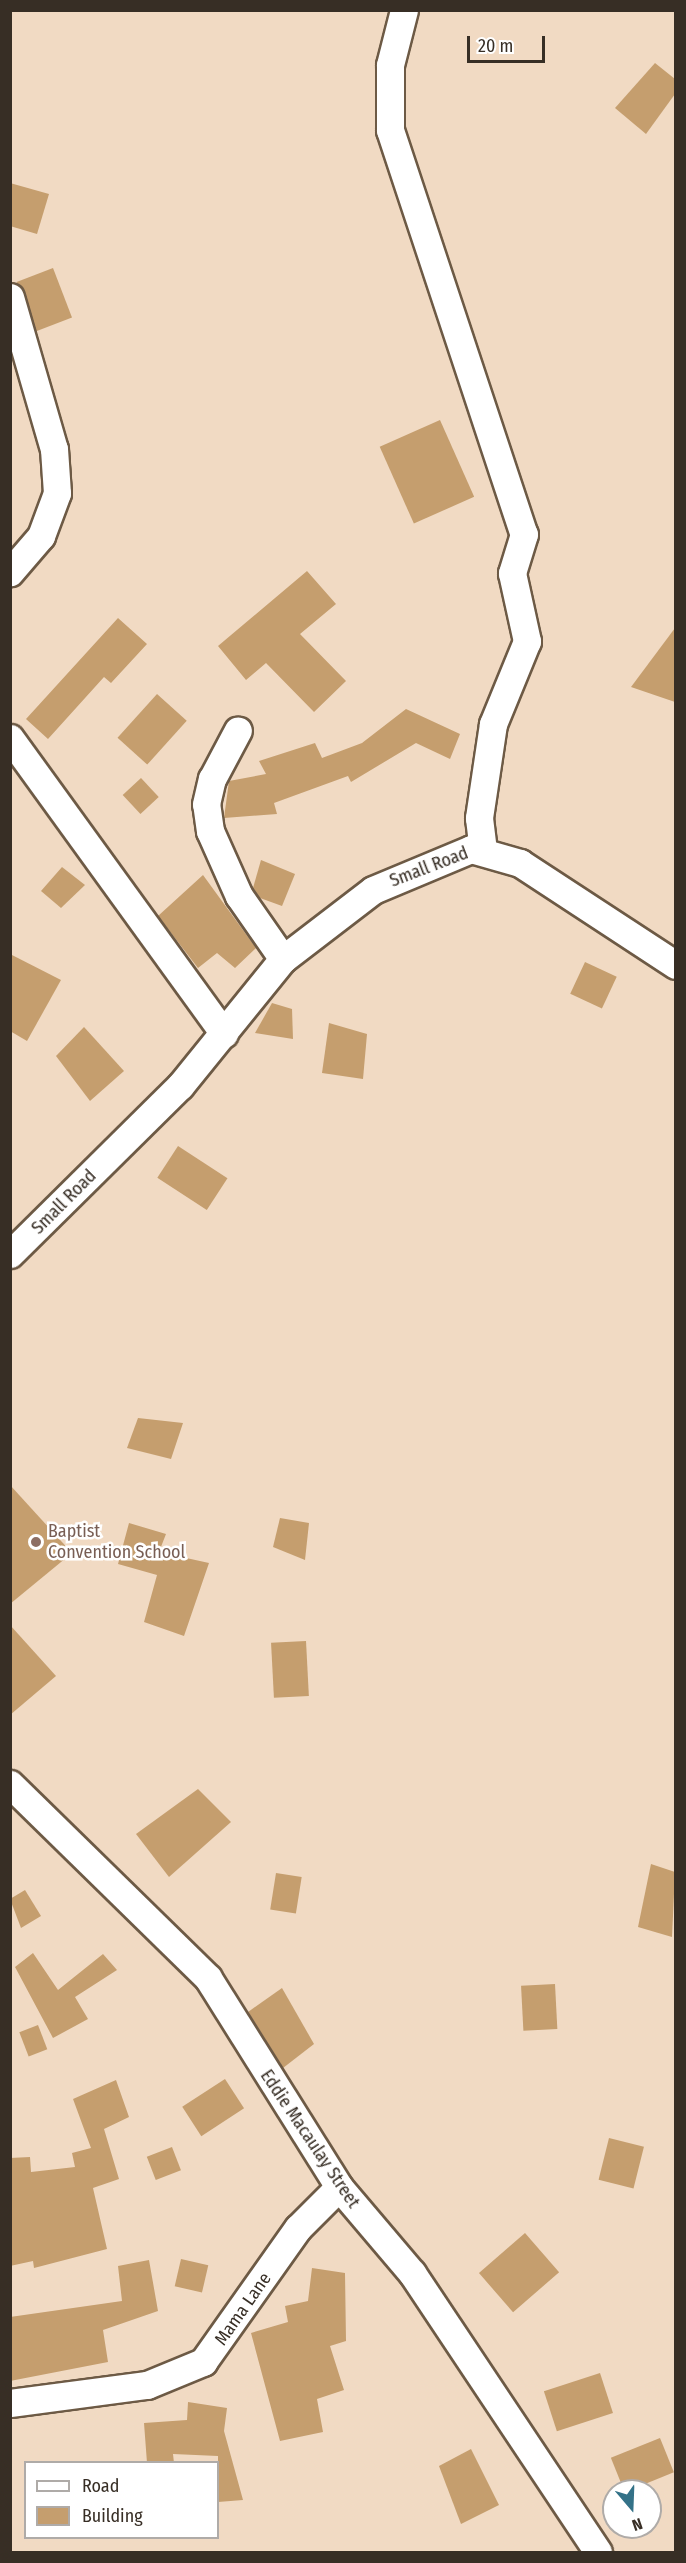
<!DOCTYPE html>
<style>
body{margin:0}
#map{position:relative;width:686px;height:2563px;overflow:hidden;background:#f1dac3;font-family:"Fira Sans Condensed",sans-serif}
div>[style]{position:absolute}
.building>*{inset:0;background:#c59e6e;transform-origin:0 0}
.roads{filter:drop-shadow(2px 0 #6d5a45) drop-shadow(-2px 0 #6d5a45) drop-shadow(0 2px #6d5a45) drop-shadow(0 -2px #6d5a45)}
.minor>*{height:27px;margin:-13.5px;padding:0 13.5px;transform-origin:13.5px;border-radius:13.5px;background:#fff}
.dots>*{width:16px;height:16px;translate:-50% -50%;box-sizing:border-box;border:3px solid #fff;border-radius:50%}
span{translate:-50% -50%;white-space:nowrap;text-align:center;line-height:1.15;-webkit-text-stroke:5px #fff;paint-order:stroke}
.street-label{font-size:18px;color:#372e25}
.education-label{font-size:18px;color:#785e54}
.left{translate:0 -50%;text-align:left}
.frame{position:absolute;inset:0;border:12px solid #372e25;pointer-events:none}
.legend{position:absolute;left:24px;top:2461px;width:195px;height:78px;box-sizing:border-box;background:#fff;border:2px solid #afaba8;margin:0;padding:8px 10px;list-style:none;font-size:18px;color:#372e25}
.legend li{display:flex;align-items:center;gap:12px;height:30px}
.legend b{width:30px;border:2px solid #afaba8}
.north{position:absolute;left:602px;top:2479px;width:60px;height:60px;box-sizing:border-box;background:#fff;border:2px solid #afaba8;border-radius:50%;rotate:161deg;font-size:16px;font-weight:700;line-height:24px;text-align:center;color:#372e25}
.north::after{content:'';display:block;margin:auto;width:21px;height:27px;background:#347288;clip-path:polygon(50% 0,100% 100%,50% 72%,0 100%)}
.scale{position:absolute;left:467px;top:36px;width:78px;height:27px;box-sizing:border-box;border:3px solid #372e25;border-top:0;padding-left:8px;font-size:18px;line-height:21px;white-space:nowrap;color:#372e25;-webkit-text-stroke:4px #fff;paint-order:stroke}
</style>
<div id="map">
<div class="building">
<div style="clip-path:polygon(655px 63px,675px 79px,675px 94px,646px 134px,615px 108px)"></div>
<div style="clip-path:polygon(10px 183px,49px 194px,37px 234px,10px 226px)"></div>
<div style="left:53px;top:268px;width:53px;height:39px;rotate:69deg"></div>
<div style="left:440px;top:420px;width:84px;height:66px;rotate:66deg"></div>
<div style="clip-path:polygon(307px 571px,336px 604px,300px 634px,346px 681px,314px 712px,266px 663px,246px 680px,218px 646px)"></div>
<div style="clip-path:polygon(118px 618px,147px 644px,111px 683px,104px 677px,48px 739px,26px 719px)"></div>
<div style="clip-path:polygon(675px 628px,675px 702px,631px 687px)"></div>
<div style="left:157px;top:694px;width:40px;height:59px;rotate:42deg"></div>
<div style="clip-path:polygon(406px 709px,460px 734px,450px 759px,416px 743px,351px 782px,348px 776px,274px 803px,277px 814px,224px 818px,229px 781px,266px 774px,259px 761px,315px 743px,322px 758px,362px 743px)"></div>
<div style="left:141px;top:778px;width:26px;height:25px;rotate:47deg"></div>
<div style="clip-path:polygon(261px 860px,295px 874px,282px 906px,260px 898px,253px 888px)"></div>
<div style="clip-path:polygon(62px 867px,85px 885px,61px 908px,41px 891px)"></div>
<div style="clip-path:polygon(203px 875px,256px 948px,235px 968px,217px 953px,198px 968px,158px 916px)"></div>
<div style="clip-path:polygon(10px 954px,61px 980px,27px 1041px,10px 1031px)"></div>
<div style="left:585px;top:962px;width:35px;height:35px;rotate:25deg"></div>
<div style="clip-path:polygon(272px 1003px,292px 1009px,293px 1039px,255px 1033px)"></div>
<div style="clip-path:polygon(329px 1023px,367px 1034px,363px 1079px,322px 1073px)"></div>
<div style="clip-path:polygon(84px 1027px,124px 1071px,90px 1101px,56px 1056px)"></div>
<div style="left:178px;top:1146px;width:59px;height:38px;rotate:33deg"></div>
<div style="clip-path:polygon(138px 1418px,183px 1423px,171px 1459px,127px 1448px)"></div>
<div style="clip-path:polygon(10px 1485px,72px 1553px,10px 1604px)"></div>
<div style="clip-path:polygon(280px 1518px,309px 1523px,305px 1560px,273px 1547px)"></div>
<div style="clip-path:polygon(129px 1523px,166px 1534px,159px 1552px,209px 1563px,184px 1636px,144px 1622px,157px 1575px,118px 1564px)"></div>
<div style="clip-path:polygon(10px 1625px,56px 1676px,10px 1715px)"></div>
<div style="left:306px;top:1641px;width:55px;height:35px;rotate:87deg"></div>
<div style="clip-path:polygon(198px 1789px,231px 1822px,169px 1877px,136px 1834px)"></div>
<div style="clip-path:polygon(651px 1864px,675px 1872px,672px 1937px,638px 1927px)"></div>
<div style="left:276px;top:1873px;width:26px;height:37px;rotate:9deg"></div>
<div style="clip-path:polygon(25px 1890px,41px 1916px,21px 1928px,10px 1899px)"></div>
<div style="clip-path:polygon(33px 1953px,58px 1990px,103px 1954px,117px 1970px,75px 1997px,88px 2019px,53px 2038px,15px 1967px)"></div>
<div style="left:555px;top:1984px;width:45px;height:34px;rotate:87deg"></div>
<div style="clip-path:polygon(282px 1988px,314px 2044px,283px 2068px,248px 2012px)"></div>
<div style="left:38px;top:2025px;width:26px;height:20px;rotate:69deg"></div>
<div style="left:225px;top:2079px;width:35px;height:51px;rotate:57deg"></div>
<div style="clip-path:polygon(116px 2080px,129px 2117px,104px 2129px,119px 2179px,93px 2188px,107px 2249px,34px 2268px,33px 2261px,10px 2266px,10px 2158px,30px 2157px,31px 2172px,75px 2167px,72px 2153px,91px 2148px,73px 2099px)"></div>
<div style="left:609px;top:2138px;width:36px;height:43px;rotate:14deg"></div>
<div style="left:172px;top:2147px;width:25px;height:27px;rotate:69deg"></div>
<div style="left:525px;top:2233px;width:52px;height:61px;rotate:49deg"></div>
<div style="left:181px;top:2259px;width:28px;height:28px;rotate:13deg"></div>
<div style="clip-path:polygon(149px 2260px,158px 2311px,103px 2330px,108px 2362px,10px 2381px,10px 2317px,122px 2301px,118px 2266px)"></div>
<div style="clip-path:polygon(312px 2268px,345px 2273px,346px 2341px,330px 2346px,344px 2390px,317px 2399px,323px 2432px,280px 2441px,251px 2333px,288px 2322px,285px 2306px,308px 2301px)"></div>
<div style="left:600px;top:2373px;width:42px;height:59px;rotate:72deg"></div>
<div style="clip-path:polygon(188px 2402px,227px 2408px,224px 2431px,243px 2500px,218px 2502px,218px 2456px,173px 2454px,174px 2463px,147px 2463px,144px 2423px,187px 2420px)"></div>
<div style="left:660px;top:2438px;width:37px;height:53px;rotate:68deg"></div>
<div style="clip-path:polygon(471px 2449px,499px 2505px,461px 2524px,439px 2466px)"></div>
</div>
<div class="roads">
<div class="minor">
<div style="left:404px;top:10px;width:57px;rotate:104.3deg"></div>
<div style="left:390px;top:65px;width:65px;rotate:90deg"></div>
<div style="left:390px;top:130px;width:426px;rotate:71.7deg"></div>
<div style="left:524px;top:534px;width:41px;rotate:107.1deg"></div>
<div style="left:512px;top:573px;width:70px;rotate:77.6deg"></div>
<div style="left:527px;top:641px;width:90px;rotate:112.3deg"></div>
<div style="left:493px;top:724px;width:95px;rotate:98.5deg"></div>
<div style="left:479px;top:818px;width:31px;rotate:83deg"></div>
<div style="left:10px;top:297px;width:158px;rotate:73.9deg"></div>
<div style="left:54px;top:449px;width:44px;rotate:86.1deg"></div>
<div style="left:57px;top:493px;width:46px;rotate:110.4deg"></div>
<div style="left:41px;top:536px;width:48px;rotate:130.7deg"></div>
<div style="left:10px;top:738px;width:365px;rotate:54.1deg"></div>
<div style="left:283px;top:959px;width:113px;rotate:-37.5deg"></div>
<div style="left:373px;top:890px;width:106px;rotate:-22.7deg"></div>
<div style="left:471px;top:849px;width:51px;rotate:15.9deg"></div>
<div style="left:520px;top:863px;width:186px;rotate:33.2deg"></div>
<div style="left:10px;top:1254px;width:239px;rotate:-44.7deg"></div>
<div style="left:180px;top:1086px;width:164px;rotate:-51deg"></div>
<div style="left:283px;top:959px;width:77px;rotate:-124.9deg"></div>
<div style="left:239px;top:896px;width:71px;rotate:-114deg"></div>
<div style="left:210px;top:831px;width:27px;rotate:-98deg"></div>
<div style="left:206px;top:804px;width:26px;rotate:-77deg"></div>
<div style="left:212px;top:779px;width:55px;rotate:-62deg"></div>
<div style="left:10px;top:1784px;width:277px;rotate:44.4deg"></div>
<div style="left:208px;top:1978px;width:247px;rotate:57.9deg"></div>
<div style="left:339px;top:2187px;width:113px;rotate:49.7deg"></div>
<div style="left:412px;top:2273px;width:335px;rotate:56.3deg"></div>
<div style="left:10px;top:2403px;width:138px;rotate:-7.5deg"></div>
<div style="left:147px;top:2385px;width:61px;rotate:-22.3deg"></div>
<div style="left:203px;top:2362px;width:164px;rotate:-54.7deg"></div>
<div style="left:298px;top:2228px;width:58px;rotate:-45deg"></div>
</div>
</div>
<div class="dots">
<div style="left:36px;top:1542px;background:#8d6e63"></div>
</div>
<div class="street-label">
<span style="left:429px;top:867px;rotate:-21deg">Small Road</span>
<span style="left:64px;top:1202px;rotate:-45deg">Small Road</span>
<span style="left:310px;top:2139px;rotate:56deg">Eddie Macaulay Street</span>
<span style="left:243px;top:2309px;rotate:-55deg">Mama Lane</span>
</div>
<div class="education-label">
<span class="left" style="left:48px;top:1542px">Baptist<br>Convention School</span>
</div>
<div class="frame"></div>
<ul class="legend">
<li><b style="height:8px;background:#fff"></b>Road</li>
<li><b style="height:16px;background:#c59e6e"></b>Building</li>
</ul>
<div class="north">N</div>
<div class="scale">20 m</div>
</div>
